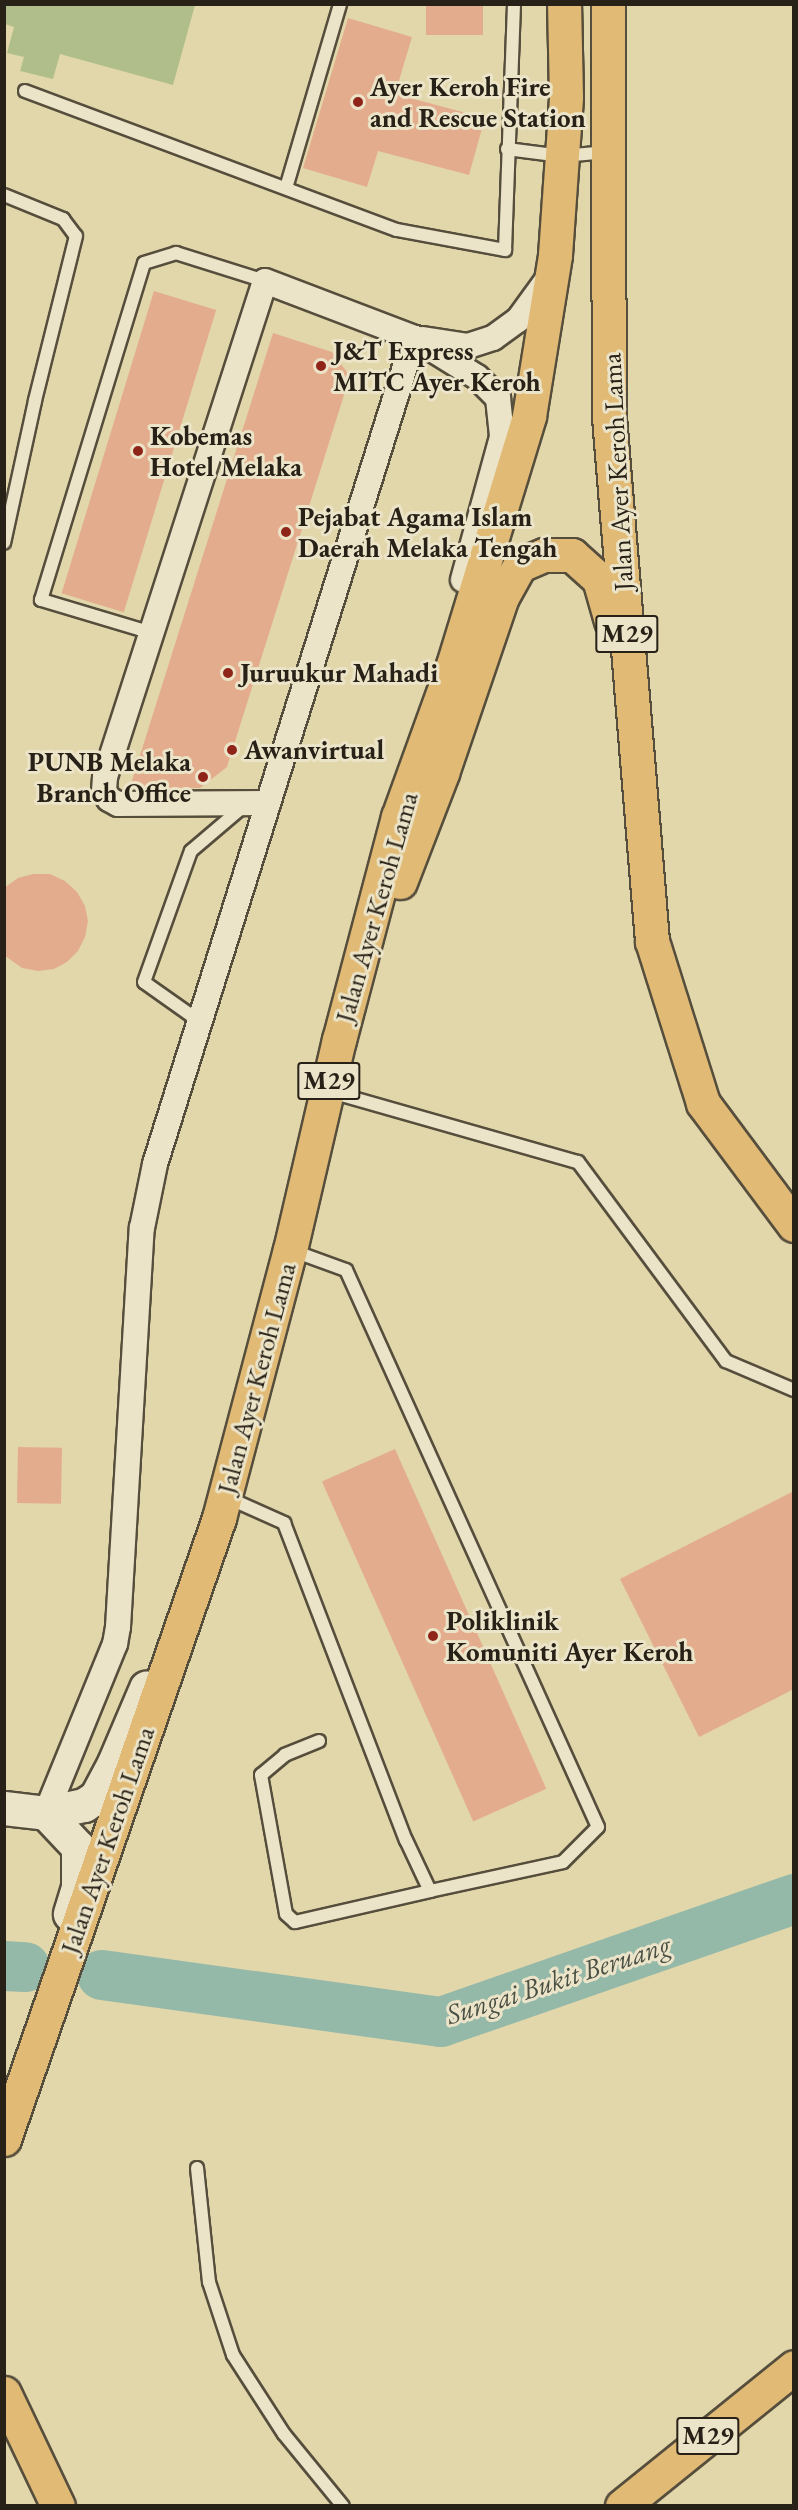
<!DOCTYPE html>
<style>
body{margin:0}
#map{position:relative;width:798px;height:2510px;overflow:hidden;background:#e2d6ab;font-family:"EB Garamond",serif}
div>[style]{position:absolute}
.green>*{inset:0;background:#b0be8c}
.river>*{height:50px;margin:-25px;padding:0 25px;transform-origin:25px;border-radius:25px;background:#95b9a9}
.building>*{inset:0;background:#e3ad8d;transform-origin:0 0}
.roads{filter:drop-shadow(2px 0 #564e3c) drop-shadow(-2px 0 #564e3c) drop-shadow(0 2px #564e3c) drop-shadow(0 -2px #564e3c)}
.lane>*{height:12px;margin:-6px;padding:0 6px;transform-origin:6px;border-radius:6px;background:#ece4c8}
.street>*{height:24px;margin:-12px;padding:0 12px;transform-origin:12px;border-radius:12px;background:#ece4c8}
.secondary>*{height:33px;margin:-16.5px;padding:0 16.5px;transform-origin:16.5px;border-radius:16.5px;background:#ece4c8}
.primary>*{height:33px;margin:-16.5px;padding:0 16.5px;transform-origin:16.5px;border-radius:16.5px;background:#e1bb76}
.dots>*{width:16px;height:16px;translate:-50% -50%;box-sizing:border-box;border:3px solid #ece4c8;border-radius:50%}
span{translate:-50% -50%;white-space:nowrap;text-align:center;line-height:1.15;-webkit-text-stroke:6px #ece4c8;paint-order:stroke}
.shield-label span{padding:2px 4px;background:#ece4c8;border:2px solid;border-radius:4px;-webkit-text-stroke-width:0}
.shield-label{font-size:26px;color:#282117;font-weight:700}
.poi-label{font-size:27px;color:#282117;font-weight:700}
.left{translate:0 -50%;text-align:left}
.right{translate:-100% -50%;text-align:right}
.street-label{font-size:27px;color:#282117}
.water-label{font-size:28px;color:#494f43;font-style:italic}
.frame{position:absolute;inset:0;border:6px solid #282117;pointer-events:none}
</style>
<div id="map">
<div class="green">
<div style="clip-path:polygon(4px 5px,5px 4px,195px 5px,173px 85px,60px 54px,53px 79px,20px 71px,24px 57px,7px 53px,14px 27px,5px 24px)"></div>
</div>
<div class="river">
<div style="left:4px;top:1966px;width:21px;rotate:3deg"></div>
<div style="left:102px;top:1975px;width:342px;rotate:7.9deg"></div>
<div style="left:441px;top:2022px;width:374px;rotate:-19.2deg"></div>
</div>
<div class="building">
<div style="left:426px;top:4px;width:57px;height:31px"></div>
<div style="clip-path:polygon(348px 18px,412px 37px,395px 94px,485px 118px,469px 175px,378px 151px,367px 187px,303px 168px)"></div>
<div style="left:154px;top:291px;width:65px;height:316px;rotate:17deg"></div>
<div style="clip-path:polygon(273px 333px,332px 352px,350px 376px,227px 767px,200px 788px,130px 787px)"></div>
<div style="clip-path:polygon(33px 874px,50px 874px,65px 881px,77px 892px,85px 906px,88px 921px,85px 937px,78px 951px,67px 962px,54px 969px,38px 971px,22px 968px,4px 955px,4px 888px,18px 878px)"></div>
<div style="left:18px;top:1447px;width:44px;height:56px;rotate:1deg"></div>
<div style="left:395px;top:1449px;width:372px;height:80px;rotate:66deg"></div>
<div style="clip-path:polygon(794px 1491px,794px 1689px,699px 1737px,620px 1579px)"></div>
</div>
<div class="roads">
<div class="lane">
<div style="left:25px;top:91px;width:397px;rotate:20.5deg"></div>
<div style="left:397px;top:230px;width:110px;rotate:10.5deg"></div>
<div style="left:505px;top:250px;width:245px;rotate:-87.9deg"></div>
<div style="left:507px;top:149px;width:55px;rotate:7.3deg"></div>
<div style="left:562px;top:156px;width:46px;rotate:-5deg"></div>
<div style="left:286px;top:188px;width:192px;rotate:-73.6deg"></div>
<div style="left:4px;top:195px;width:64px;rotate:22.1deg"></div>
<div style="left:63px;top:219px;width:21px;rotate:53deg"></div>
<div style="left:76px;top:236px;width:170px;rotate:104deg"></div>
<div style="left:35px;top:401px;width:145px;rotate:102.3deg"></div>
<div style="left:152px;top:633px;width:116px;rotate:-163.4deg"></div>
<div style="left:41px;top:600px;width:352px;rotate:-73deg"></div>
<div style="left:144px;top:263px;width:34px;rotate:-17deg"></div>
<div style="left:176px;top:253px;width:93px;rotate:17.5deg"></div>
<div style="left:199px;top:1021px;width:67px;rotate:-144.7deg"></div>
<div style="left:144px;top:982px;width:139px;rotate:-70.3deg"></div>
<div style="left:191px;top:851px;width:71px;rotate:-40.4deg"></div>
<div style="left:328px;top:1091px;width:260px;rotate:15.9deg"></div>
<div style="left:578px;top:1162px;width:248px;rotate:53.4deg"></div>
<div style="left:726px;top:1361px;width:74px;rotate:23.1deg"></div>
<div style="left:226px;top:1497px;width:64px;rotate:24.1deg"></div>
<div style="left:284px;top:1523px;width:340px;rotate:69deg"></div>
<div style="left:406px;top:1840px;width:56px;rotate:64.8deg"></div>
<div style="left:430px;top:1891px;width:136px;rotate:-12.3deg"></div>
<div style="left:563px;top:1862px;width:49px;rotate:-45deg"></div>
<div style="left:598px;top:1827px;width:611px;rotate:-114.34deg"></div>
<div style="left:346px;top:1270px;width:59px;rotate:-160deg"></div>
<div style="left:319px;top:1741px;width:37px;rotate:158deg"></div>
<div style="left:285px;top:1755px;width:31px;rotate:140deg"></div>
<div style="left:261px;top:1775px;width:141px;rotate:79.8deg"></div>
<div style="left:286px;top:1914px;width:12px;rotate:42deg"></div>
<div style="left:295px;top:1922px;width:139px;rotate:-12.9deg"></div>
<div style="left:197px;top:2168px;width:115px;rotate:84deg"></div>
<div style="left:209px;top:2282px;width:77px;rotate:71.8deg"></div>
<div style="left:233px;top:2355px;width:94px;rotate:57.2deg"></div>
<div style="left:284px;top:2434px;width:93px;rotate:50.7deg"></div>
</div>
<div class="street">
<div style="left:423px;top:339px;width:46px;rotate:8.8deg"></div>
<div style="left:468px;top:346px;width:26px;rotate:-18deg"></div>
<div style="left:493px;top:338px;width:31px;rotate:-36deg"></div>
<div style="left:518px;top:320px;width:54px;rotate:-54deg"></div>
<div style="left:268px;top:803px;width:150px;rotate:179.6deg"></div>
<div style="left:118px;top:804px;width:10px;rotate:-151deg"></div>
<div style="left:109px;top:799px;width:9px;rotate:-122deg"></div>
<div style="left:104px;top:791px;width:14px;rotate:-86deg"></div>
<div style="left:105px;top:777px;width:521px;rotate:-72.12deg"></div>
<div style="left:265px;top:281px;width:160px;rotate:20.9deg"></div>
<div style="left:414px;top:338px;width:74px;rotate:31.8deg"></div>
<div style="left:477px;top:377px;width:30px;rotate:45deg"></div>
<div style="left:498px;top:398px;width:39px;rotate:84deg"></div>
<div style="left:502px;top:437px;width:148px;rotate:105.3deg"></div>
<div style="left:46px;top:1813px;width:183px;rotate:-67.8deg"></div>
<div style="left:115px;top:1644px;width:17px;rotate:-80deg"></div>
<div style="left:118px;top:1627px;width:400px;rotate:-86.6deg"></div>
<div style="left:142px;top:1228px;width:65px;rotate:-78.5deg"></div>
<div style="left:155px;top:1164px;width:866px;rotate:-72.59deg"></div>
</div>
<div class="secondary">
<div style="left:4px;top:1808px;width:42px;rotate:6.8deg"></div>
<div style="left:46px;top:1813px;width:39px;rotate:-12deg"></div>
<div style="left:84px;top:1805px;width:14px;rotate:-34deg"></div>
<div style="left:96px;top:1797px;width:38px;rotate:-62deg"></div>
<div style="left:114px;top:1763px;width:82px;rotate:-66.9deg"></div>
<div style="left:46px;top:1813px;width:47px;rotate:46.7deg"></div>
<div style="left:78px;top:1847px;width:40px;rotate:90deg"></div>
<div style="left:78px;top:1887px;width:28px;rotate:107deg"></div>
</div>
<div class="primary">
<div style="left:608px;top:4px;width:413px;rotate:89.9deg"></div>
<div style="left:609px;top:417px;width:526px;rotate:85.31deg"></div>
<div style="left:652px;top:941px;width:170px;rotate:72.5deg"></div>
<div style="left:703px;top:1103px;width:152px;rotate:53.3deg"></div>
<div style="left:400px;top:882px;width:117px;rotate:-68.9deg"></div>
<div style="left:442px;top:773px;width:186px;rotate:-71.2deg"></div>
<div style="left:502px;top:597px;width:37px;rotate:-61deg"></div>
<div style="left:520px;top:565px;width:26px;rotate:-23deg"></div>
<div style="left:544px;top:555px;width:28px"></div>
<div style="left:572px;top:555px;width:36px;rotate:42deg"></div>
<div style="left:599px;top:579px;width:44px;rotate:74.1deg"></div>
<div style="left:4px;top:2139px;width:657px;rotate:-70.9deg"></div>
<div style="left:219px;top:1518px;width:277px;rotate:-75.2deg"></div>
<div style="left:290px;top:1250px;width:216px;rotate:-76.9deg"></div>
<div style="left:339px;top:1040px;width:231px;rotate:-75.2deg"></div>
<div style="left:398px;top:817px;width:162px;rotate:-70.1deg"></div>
<div style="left:453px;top:665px;width:260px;rotate:-73deg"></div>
<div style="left:529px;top:416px;width:163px;rotate:-80.8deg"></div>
<div style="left:555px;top:255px;width:158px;rotate:-86deg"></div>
<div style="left:566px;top:97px;width:93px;rotate:-91.2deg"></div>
<div style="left:4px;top:2393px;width:125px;rotate:64.5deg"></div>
<div style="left:622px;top:2506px;width:221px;rotate:-38.9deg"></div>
</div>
</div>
<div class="dots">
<div style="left:358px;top:102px;background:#8f2418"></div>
<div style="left:321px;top:366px;background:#8f2418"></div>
<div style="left:138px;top:451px;background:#8f2418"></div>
<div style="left:286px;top:532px;background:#8f2418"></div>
<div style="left:228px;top:673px;background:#8f2418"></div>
<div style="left:232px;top:750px;background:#8f2418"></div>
<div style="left:203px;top:777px;background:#8f2418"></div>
<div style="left:433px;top:1636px;background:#8f2418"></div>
</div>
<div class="shield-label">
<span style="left:627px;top:634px">M29</span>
<span style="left:329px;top:1081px">M29</span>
<span style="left:708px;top:2436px">M29</span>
</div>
<div class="poi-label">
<span class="left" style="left:370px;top:102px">Ayer Keroh Fire<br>and Rescue Station</span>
<span class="left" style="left:333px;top:366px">J&amp;T Express<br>MITC Ayer Keroh</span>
<span class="left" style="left:150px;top:451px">Kobemas<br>Hotel Melaka</span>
<span class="left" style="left:298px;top:532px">Pejabat Agama Islam<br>Daerah Melaka Tengah</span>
<span class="left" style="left:240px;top:673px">Juruukur Mahadi</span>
<span class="left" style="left:244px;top:750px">Awanvirtual</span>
<span class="right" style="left:191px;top:777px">PUNB Melaka<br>Branch Office</span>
<span class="left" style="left:446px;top:1636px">Poliklinik<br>Komuniti Ayer Keroh</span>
</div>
<div class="street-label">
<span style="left:617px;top:472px;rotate:-93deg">Jalan Ayer Keroh Lama</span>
<span style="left:376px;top:907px;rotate:-74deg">Jalan Ayer Keroh Lama</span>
<span style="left:256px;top:1378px;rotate:-75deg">Jalan Ayer Keroh Lama</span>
<span style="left:107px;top:1840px;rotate:-71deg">Jalan Ayer Keroh Lama</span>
</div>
<div class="water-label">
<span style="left:558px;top:1979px;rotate:-18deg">Sungai Bukit Beruang</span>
</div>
<div class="frame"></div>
</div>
